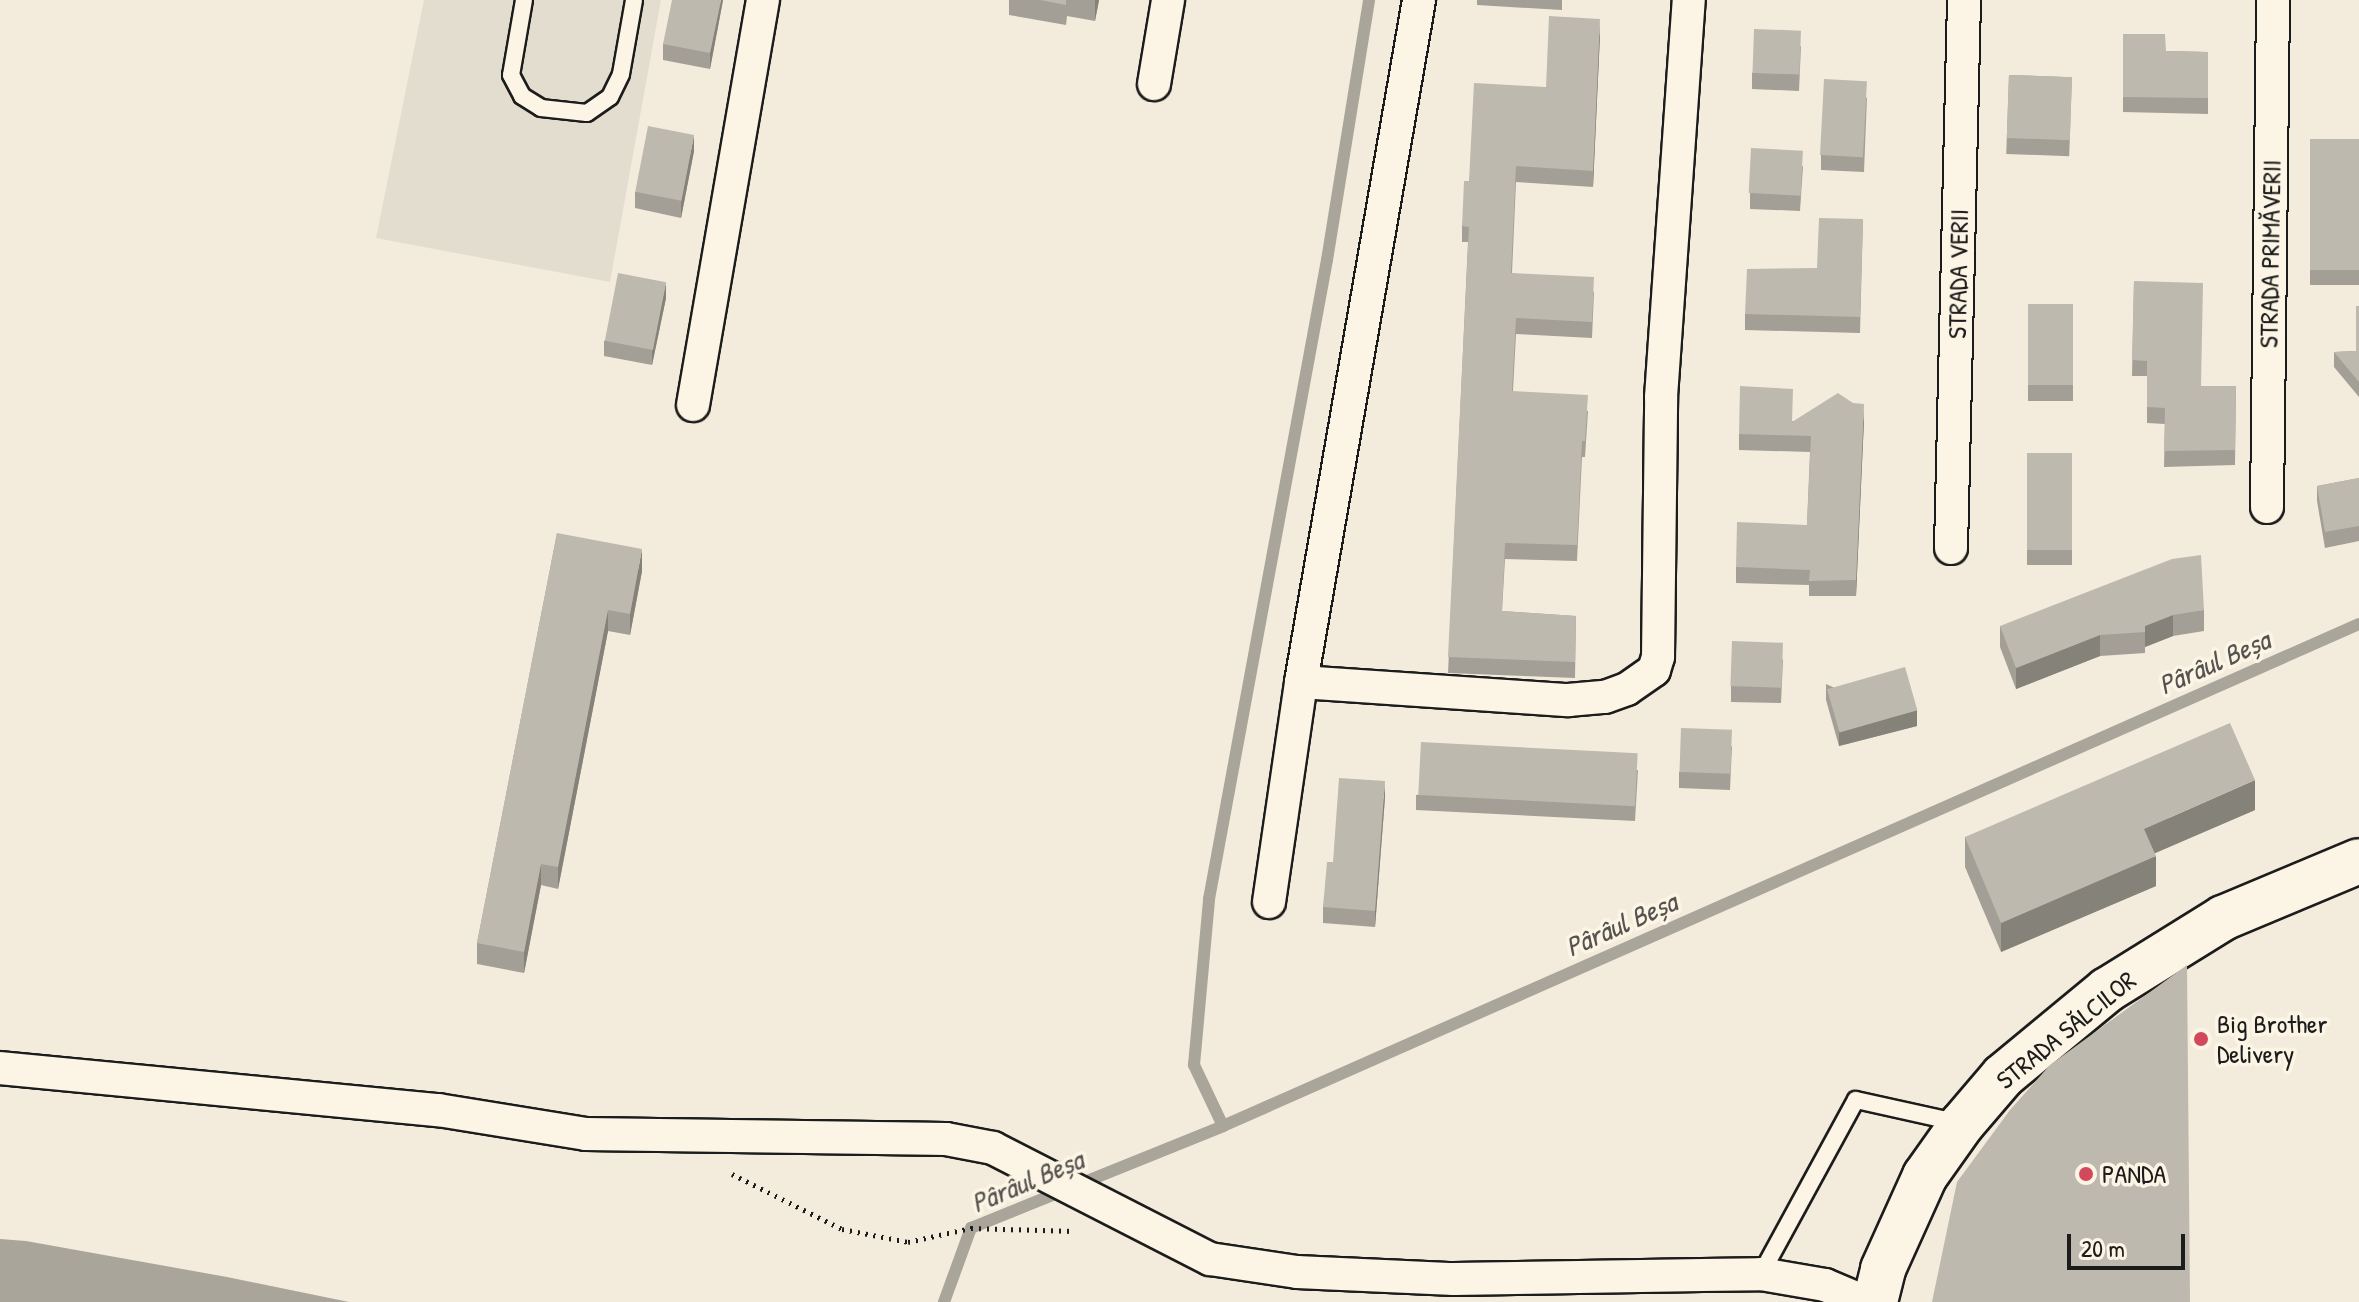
<!DOCTYPE html>
<meta charset="utf-8">
<style>
body{margin:0}
#map{position:relative;width:2359px;height:1302px;overflow:hidden;background:#f3ecdd;font-family:"Patrick Hand",sans-serif}
div>[style]{position:absolute}
.built>*{inset:0;background:#e3ddcf}
.water>*{inset:0;background:#aaa59b}
.stream>*{height:12px;margin:-6px;padding:0 6px;transform-origin:6px;border-radius:6px;background:#aaa59b}
.path>*{height:5px;margin-top:-2.5px;transform-origin:0;background:repeating-linear-gradient(90deg,#1c1c1c 0 2px,transparent 0 8px)}
.roads{filter:drop-shadow(2px 0 #1c1c1c) drop-shadow(-2px 0 #1c1c1c) drop-shadow(0 2px #1c1c1c) drop-shadow(0 -2px #1c1c1c)}
.service>*{height:16px;margin:-8px;padding:0 8px;transform-origin:8px;border-radius:8px;background:#fcf5e5}
.minor>*{height:32px;margin:-16px;padding:0 16px;transform-origin:16px;border-radius:16px;background:#fcf5e5}
.secondary>*{height:44px;margin:-22px;padding:0 22px;transform-origin:22px;border-radius:22px;background:#fcf5e5}
.wall>*{inset:0;background:#a39f96;transform-origin:0 0}
.shaded-wall>*{inset:0;background:#85827a}
.building>*{inset:0;background:#beb9ae;transform-origin:0 0}
.dots>*{width:22px;height:22px;translate:-50% -50%;box-sizing:border-box;border:4px solid #fcf5e5;border-radius:50%}
span{translate:-50% -50%;white-space:nowrap;text-align:center;line-height:1.15;-webkit-text-stroke:7px #fcf5e5;paint-order:stroke}
.street-label{font-size:26px;color:#1c1c1c}
.poi-label{font-size:26px;color:#1c1c1c}
.left{translate:0 -50%;text-align:left}
.water-label{font-size:28px;color:#55534f;font-style:italic}
.scale{position:absolute;left:2067px;top:1234px;width:118px;height:36px;box-sizing:border-box;border:4px solid #1c1c1c;border-top:0;padding-left:10px;font-size:24px;line-height:28px;white-space:nowrap;color:#1c1c1c;-webkit-text-stroke:6px #fcf5e5;paint-order:stroke}
</style>
<div id="map">
<div class="built">
<div style="clip-path:polygon(424px 0,661px 0,610px 282px,376px 238px)"></div>
</div>
<div class="water">
<div style="clip-path:polygon(0 1239px,26px 1241px,227px 1277px,349px 1302px,0 1302px)"></div>
</div>
<div class="stream">
<div style="left:1223px;top:1126px;width:68px;rotate:-115.4deg"></div>
<div style="left:1194px;top:1065px;width:167px;rotate:-84.8deg"></div>
<div style="left:1209px;top:899px;width:650px;rotate:-79.54deg"></div>
<div style="left:1327px;top:260px;width:263px;rotate:-80.8deg"></div>
<div style="left:944px;top:1302px;width:79px;rotate:-70deg"></div>
<div style="left:971px;top:1228px;width:272px;rotate:-22deg"></div>
<div style="left:1223px;top:1126px;width:1242px;rotate:-23.84deg"></div>
</div>
<div class="path">
<div style="left:732px;top:1174px;width:123px;rotate:26.6deg"></div>
<div style="left:842px;top:1229px;width:67px;rotate:11.1deg"></div>
<div style="left:908px;top:1242px;width:65px;rotate:-12.5deg"></div>
<div style="left:971px;top:1228px;width:103px;rotate:1.7deg"></div>
</div>
<div class="roads">
<div class="service">
<div style="left:524px;top:0;width:76px;rotate:99.8deg"></div>
<div style="left:511px;top:75px;width:24px;rotate:62deg"></div>
<div style="left:522px;top:96px;width:22px;rotate:32deg"></div>
<div style="left:541px;top:108px;width:46px;rotate:6.2deg"></div>
<div style="left:587px;top:113px;width:28px;rotate:-35deg"></div>
<div style="left:610px;top:97px;width:25px;rotate:-64deg"></div>
<div style="left:621px;top:74px;width:75px;rotate:-80deg"></div>
<div style="left:1761px;top:1274px;width:198px;rotate:-61.4deg"></div>
<div style="left:1856px;top:1100px;width:107px;rotate:12.5deg"></div>
</div>
<div class="minor">
<div style="left:1154px;top:84px;width:85px;rotate:-80.5deg"></div>
<div style="left:693px;top:405px;width:411px;rotate:-80.2deg"></div>
<div style="left:2267px;top:507px;width:507px;rotate:-89.32deg"></div>
<div style="left:1951px;top:548px;width:548px;rotate:-88.64deg"></div>
<div style="left:1301px;top:682px;width:268px;rotate:3.9deg"></div>
<div style="left:1568px;top:700px;width:37px;rotate:-5deg"></div>
<div style="left:1605px;top:697px;width:23px;rotate:-20deg"></div>
<div style="left:1627px;top:689px;width:33px;rotate:-35deg"></div>
<div style="left:1654px;top:670px;width:14px;rotate:-73deg"></div>
<div style="left:1658px;top:657px;width:260px;rotate:-89.3deg"></div>
<div style="left:1661px;top:397px;width:398px;rotate:-86deg"></div>
<div style="left:1269px;top:902px;width:222px;rotate:-81.7deg"></div>
<div style="left:1301px;top:682px;width:692px;rotate:-80.18deg"></div>
<div style="left:0;top:1068px;width:440px;rotate:5.5deg"></div>
<div style="left:438px;top:1110px;width:150px;rotate:9.2deg"></div>
<div style="left:586px;top:1134px;width:360px;rotate:0.8deg"></div>
<div style="left:946px;top:1139px;width:48px;rotate:10.8deg"></div>
<div style="left:993px;top:1148px;width:244px;rotate:27.1deg"></div>
<div style="left:1210px;top:1259px;width:88px;rotate:8.5deg"></div>
<div style="left:1297px;top:1272px;width:157px;rotate:2.6deg"></div>
<div style="left:1454px;top:1279px;width:307px;rotate:-0.9deg"></div>
<div style="left:1761px;top:1274px;width:65px;rotate:9.8deg"></div>
<div style="left:1825px;top:1285px;width:43px;rotate:23deg"></div>
</div>
<div class="secondary">
<div style="left:1875px;top:1302px;width:34px;rotate:-76deg"></div>
<div style="left:1883px;top:1269px;width:102px;rotate:-65.7deg"></div>
<div style="left:1925px;top:1176px;width:64px;rotate:-54.6deg"></div>
<div style="left:1962px;top:1124px;width:63px;rotate:-49.5deg"></div>
<div style="left:2003px;top:1076px;width:135px;rotate:-39.6deg"></div>
<div style="left:2107px;top:990px;width:137px;rotate:-31.8deg"></div>
<div style="left:2223px;top:918px;width:147px;rotate:-22.7deg"></div>
</div>
</div>
<div class="wall">
<div style="clip-path:polygon(723px 0,710px 69px,663px 60px,663px 44px)"></div>
<div style="clip-path:polygon(1009px 0,1099px 0,1095px 21px,1067px 16px,1066px 25px,1009px 15px)"></div>
<div style="clip-path:polygon(1477px 0,1562px 0,1562px 10px,1477px 5px)"></div>
<div style="clip-path:polygon(2123px 34px,2166px 51px,2208px 52px,2208px 114px,2123px 112px)"></div>
<div style="clip-path:polygon(1600px 35px,1593px 187px,1516px 182px,1512px 273px,1594px 292px,1592px 338px,1516px 334px,1513px 391px,1588px 411px,1585px 457px,1582px 457px,1577px 561px,1505px 559px,1502px 611px,1576px 616px,1575px 678px,1448px 673px,1468px 242px,1462px 242px,1462px 226px,1469px 181px,1546px 87px)"></div>
<div style="clip-path:polygon(1801px 46px,1799px 91px,1752px 89px,1752px 73px)"></div>
<div style="left:2009px;top:75px;width:63px;height:79px;rotate:2deg"></div>
<div style="clip-path:polygon(1867px 97px,1864px 172px,1821px 170px,1821px 155px)"></div>
<div style="left:2310px;top:139px;width:49px;height:146px"></div>
<div style="clip-path:polygon(694px 151px,681px 218px,635px 208px,635px 192px)"></div>
<div style="clip-path:polygon(1803px 166px,1800px 211px,1750px 209px,1750px 193px)"></div>
<div style="clip-path:polygon(1863px 219px,1860px 333px,1745px 330px,1745px 314px,1817px 268px)"></div>
<div style="clip-path:polygon(2134px 281px,2201px 386px,2236px 386px,2235px 465px,2164px 467px,2165px 424px,2147px 423px,2147px 376px,2132px 376px)"></div>
<div style="clip-path:polygon(666px 298px,652px 365px,604px 356px,604px 341px)"></div>
<div style="left:2073px;top:304px;width:97px;height:45px;rotate:90deg"></div>
<div style="clip-path:polygon(2359px 306px,2359px 397px,2334px 367px,2334px 352px,2356px 351px)"></div>
<div style="clip-path:polygon(1864px 420px,1856px 596px,1809px 596px,1809px 585px,1736px 583px,1736px 567px,1807px 525px,1810px 452px,1739px 450px,1739px 434px,1793px 421px)"></div>
<div style="left:2027px;top:453px;width:45px;height:112px"></div>
<div style="clip-path:polygon(2359px 478px,2359px 541px,2325px 548px,2317px 501px,2317px 486px)"></div>
<div style="clip-path:polygon(557px 533px,642px 571px,630px 635px,608px 631px,558px 889px,541px 885px,524px 973px,477px 964px,477px 943px)"></div>
<div style="clip-path:polygon(2204px 610px,2204px 631px,2173px 636px,2145px 647px,2145px 653px,2100px 656px,2016px 689px,2000px 647px,2000px 626px)"></div>
<div style="clip-path:polygon(1783px 659px,1781px 703px,1731px 702px,1731px 686px)"></div>
<div style="clip-path:polygon(1826px 684px,1917px 726px,1839px 746px,1826px 700px)"></div>
<div style="clip-path:polygon(1732px 746px,1730px 790px,1679px 788px,1679px 772px)"></div>
<div style="clip-path:polygon(1638px 770px,1635px 821px,1416px 810px,1416px 795px)"></div>
<div style="clip-path:polygon(1385px 797px,1375px 927px,1323px 923px,1323px 907px,1333px 862px)"></div>
<div style="clip-path:polygon(2255px 810px,2154px 853px,2156px 886px,2001px 952px,1965px 867px,1965px 837px)"></div>
</div>
<div class="shaded-wall">
<div style="clip-path:polygon(721px 0,723px 0,710px 69px,710px 53px)"></div>
<div style="clip-path:polygon(1095px 0,1099px 0,1095px 21px)"></div>
<div style="clip-path:polygon(1600px 19px,1600px 35px,1593px 187px,1593px 171px)"></div>
<div style="clip-path:polygon(694px 135px,694px 151px,681px 218px,681px 202px)"></div>
<div style="clip-path:polygon(666px 282px,666px 298px,652px 365px,652px 349px)"></div>
<div style="clip-path:polygon(1864px 404px,1864px 420px,1856px 596px,1856px 580px)"></div>
<div style="clip-path:polygon(642px 549px,642px 571px,630px 635px,630px 614px)"></div>
<div style="clip-path:polygon(608px 610px,608px 631px,558px 889px,558px 867px)"></div>
<div style="clip-path:polygon(2173px 615px,2173px 636px,2145px 647px,2145px 626px)"></div>
<div style="clip-path:polygon(2100px 635px,2100px 656px,2016px 689px,2016px 668px)"></div>
<div style="clip-path:polygon(1917px 710px,1917px 726px,1839px 746px,1839px 731px)"></div>
<div style="clip-path:polygon(2255px 780px,2255px 810px,2144px 858px,2144px 829px)"></div>
<div style="clip-path:polygon(1385px 781px,1385px 797px,1375px 927px,1375px 911px)"></div>
<div style="clip-path:polygon(2156px 856px,2156px 886px,2001px 952px,2001px 923px)"></div>
<div style="clip-path:polygon(541px 864px,541px 885px,524px 973px,524px 952px)"></div>
</div>
<div class="building">
<div style="clip-path:polygon(672px 0,721px 0,710px 53px,663px 44px)"></div>
<div style="clip-path:polygon(1040px 0,1066px 0,1066px 5px)"></div>
<div style="clip-path:polygon(1549px 16px,1600px 19px,1593px 171px,1516px 166px,1511px 273px,1594px 277px,1592px 322px,1516px 318px,1512px 391px,1588px 395px,1585px 441px,1582px 441px,1577px 545px,1505px 543px,1502px 611px,1576px 616px,1575px 662px,1448px 657px,1469px 227px,1462px 226px,1464px 181px,1469px 181px,1474px 83px,1546px 87px)"></div>
<div style="left:1754px;top:29px;width:47px;height:44px;rotate:2deg"></div>
<div style="clip-path:polygon(2123px 34px,2165px 34px,2166px 51px,2208px 52px,2208px 98px,2123px 97px)"></div>
<div style="left:2009px;top:75px;width:63px;height:63px;rotate:2deg"></div>
<div style="left:1824px;top:79px;width:43px;height:76px;rotate:3deg"></div>
<div style="left:648px;top:126px;width:47px;height:67px;rotate:11deg"></div>
<div style="left:2310px;top:139px;width:49px;height:131px"></div>
<div style="left:1751px;top:148px;width:52px;height:45px;rotate:3deg"></div>
<div style="clip-path:polygon(1819px 218px,1863px 219px,1860px 317px,1745px 314px,1747px 269px,1817px 268px)"></div>
<div style="left:618px;top:273px;width:49px;height:69px;rotate:11deg"></div>
<div style="clip-path:polygon(2134px 281px,2203px 283px,2201px 386px,2236px 386px,2235px 450px,2164px 451px,2165px 408px,2147px 407px,2147px 361px,2132px 360px)"></div>
<div style="left:2073px;top:304px;width:81px;height:45px;rotate:90deg"></div>
<div style="clip-path:polygon(2356px 306px,2359px 306px,2359px 382px,2334px 352px,2356px 351px)"></div>
<div style="clip-path:polygon(1740px 386px,1793px 389px,1792px 422px,1838px 393px,1853px 403px,1864px 404px,1856px 580px,1809px 581px,1810px 570px,1736px 567px,1737px 522px,1807px 525px,1811px 436px,1739px 434px)"></div>
<div style="left:2027px;top:453px;width:45px;height:97px"></div>
<div style="clip-path:polygon(2359px 478px,2359px 526px,2325px 532px,2317px 486px)"></div>
<div style="clip-path:polygon(557px 533px,642px 549px,630px 614px,608px 610px,558px 867px,541px 864px,524px 952px,477px 943px)"></div>
<div style="clip-path:polygon(2201px 555px,2204px 610px,2173px 615px,2145px 626px,2145px 632px,2100px 635px,2016px 668px,2000px 626px,2172px 559px)"></div>
<div style="left:1732px;top:641px;width:51px;height:45px;rotate:2deg"></div>
<div style="left:1905px;top:667px;width:45px;height:81px;rotate:74deg"></div>
<div style="clip-path:polygon(2230px 723px,2255px 780px,2144px 829px,2156px 856px,2001px 923px,1965px 837px)"></div>
<div style="left:1681px;top:728px;width:51px;height:44px;rotate:2deg"></div>
<div style="left:1421px;top:742px;width:217px;height:53px;rotate:3deg"></div>
<div style="clip-path:polygon(1339px 778px,1385px 781px,1375px 911px,1323px 907px,1327px 862px,1333px 862px)"></div>
<div style="clip-path:polygon(2187px 965px,2190px 1302px,1932px 1302px,1957px 1182px,2010px 1110px,2050px 1065px)"></div>
</div>
<div class="dots">
<div style="left:2201px;top:1039px;background:#d1495b"></div>
<div style="left:2086px;top:1174px;background:#d1495b"></div>
</div>
<div class="street-label">
<span style="left:2270px;top:254px;rotate:-89deg">STRADA PRIMĂVERII</span>
<span style="left:1958px;top:274px;rotate:-89deg">STRADA VERII</span>
<span style="left:2066px;top:1030px;rotate:-39deg">STRADA SĂLCILOR</span>
</div>
<div class="poi-label">
<span class="left" style="left:2217px;top:1039px">Big Brother<br>Delivery</span>
<span class="left" style="left:2102px;top:1174px">PANDA</span>
</div>
<div class="water-label">
<span style="left:2214px;top:662px;rotate:-24deg">Pârâul Beșa</span>
<span style="left:1621px;top:924px;rotate:-24deg">Pârâul Beșa</span>
<span style="left:1027px;top:1181px;rotate:-23deg">Pârâul Beșa</span>
</div>
<div class="scale">20 m</div>
</div>
